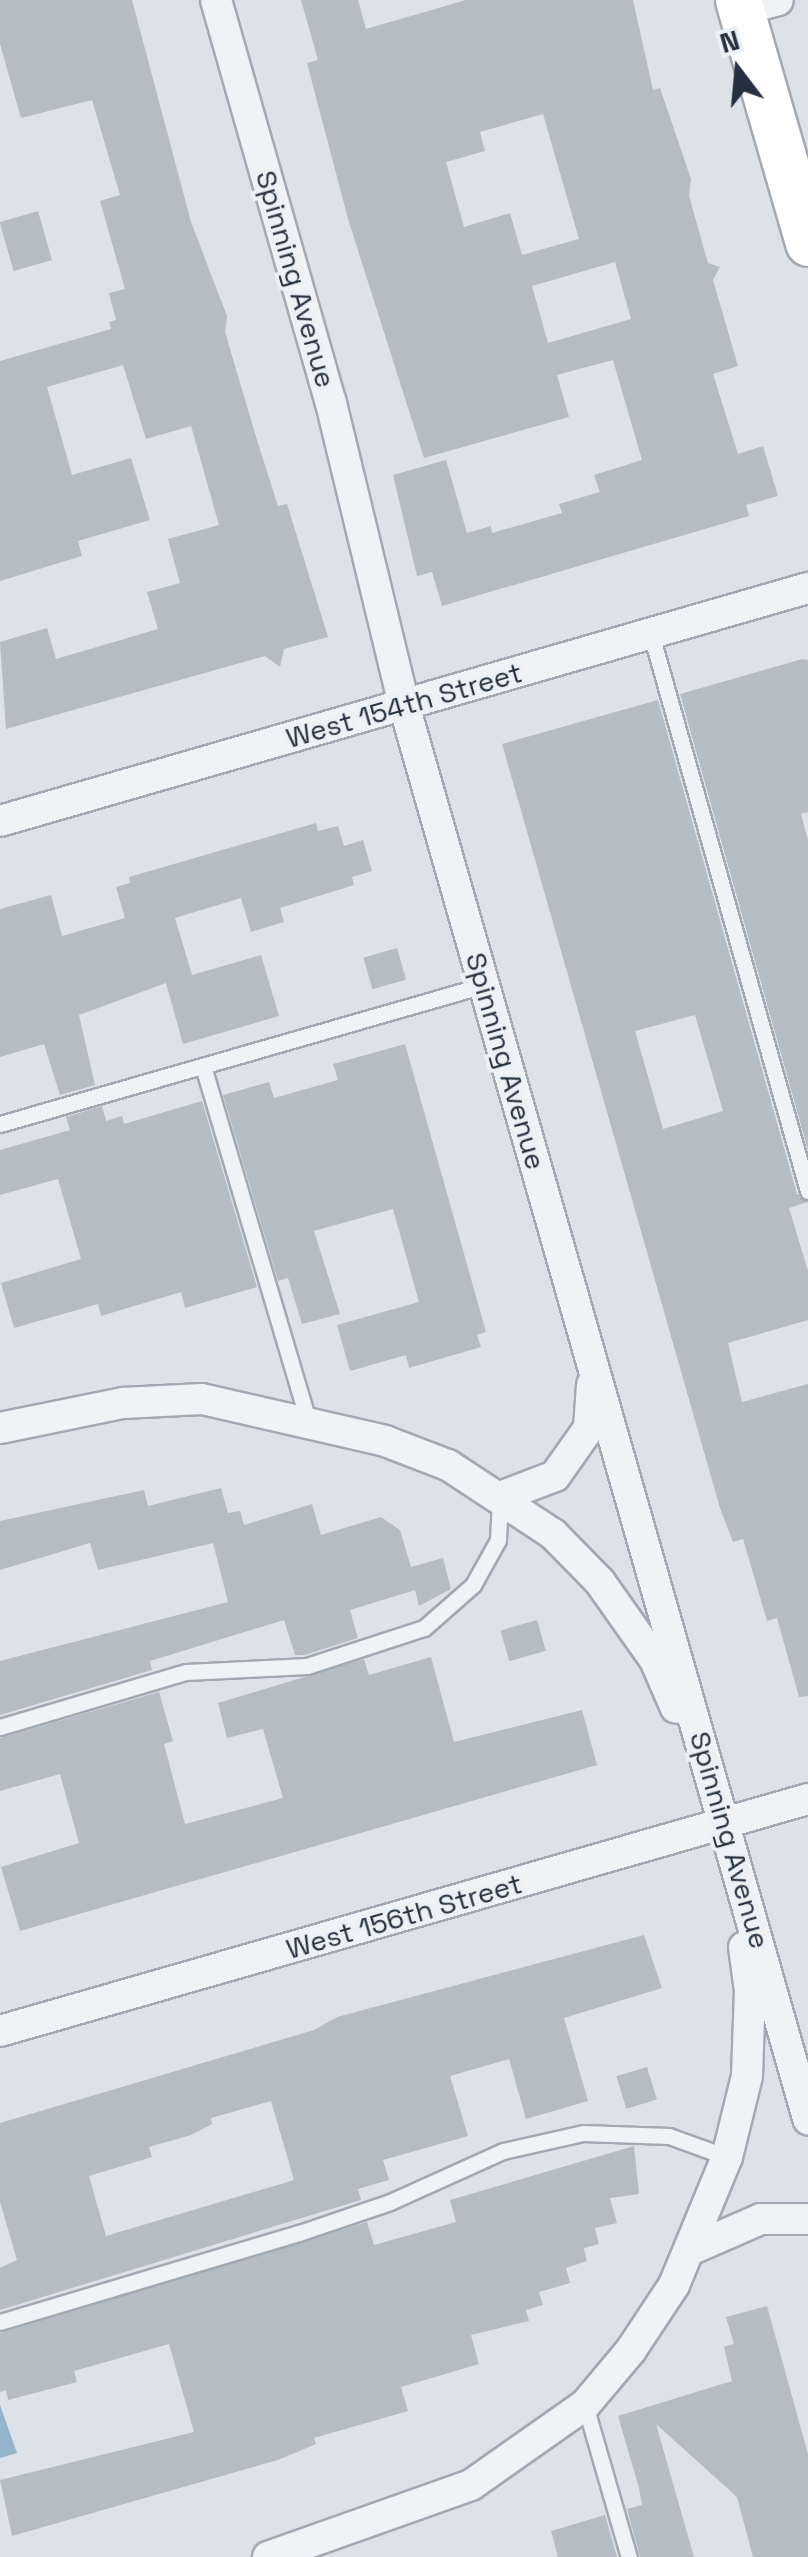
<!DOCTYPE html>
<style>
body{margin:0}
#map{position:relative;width:808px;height:2557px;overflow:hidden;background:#dde2e8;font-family:"Space Grotesk",sans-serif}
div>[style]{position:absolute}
.water>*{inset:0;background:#94b4cc}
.building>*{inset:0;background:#b4bcc6;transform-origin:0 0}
.roads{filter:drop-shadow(2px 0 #a2a9b2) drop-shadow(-2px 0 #a2a9b2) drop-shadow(0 2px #a2a9b2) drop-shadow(0 -2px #a2a9b2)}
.service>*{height:15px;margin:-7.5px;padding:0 7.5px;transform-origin:7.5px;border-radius:7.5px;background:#f0f3f6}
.minor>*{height:30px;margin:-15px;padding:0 15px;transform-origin:15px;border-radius:15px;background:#f0f3f6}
.secondary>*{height:45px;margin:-22.5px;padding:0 22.5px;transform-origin:22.5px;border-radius:22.5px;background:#fff}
span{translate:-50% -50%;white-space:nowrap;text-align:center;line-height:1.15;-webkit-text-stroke:8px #ecf1f6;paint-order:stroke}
.street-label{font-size:28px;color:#253140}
.north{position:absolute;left:688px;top:20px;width:100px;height:100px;-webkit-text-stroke:8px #ecf1f6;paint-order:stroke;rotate:344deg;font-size:28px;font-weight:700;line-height:40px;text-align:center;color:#253140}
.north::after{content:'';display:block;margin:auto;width:35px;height:45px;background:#253140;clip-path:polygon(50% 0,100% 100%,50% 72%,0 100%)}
</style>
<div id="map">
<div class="water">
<div style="clip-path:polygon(0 2405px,17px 2453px,0 2458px)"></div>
</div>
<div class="building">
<div style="clip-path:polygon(0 0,132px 0,191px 222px,227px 316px,225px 332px,257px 440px,278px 506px,287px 504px,328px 637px,284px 649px,280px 667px,265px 656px,6px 729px,0 642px,47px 628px,56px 659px,158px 629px,147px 592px,180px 583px,168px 539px,219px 525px,191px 426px,146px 439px,123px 365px,47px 387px,72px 475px,131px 458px,150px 520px,78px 541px,82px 556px,0 581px,0 361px,111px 329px,109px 322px,116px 320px,109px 293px,125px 289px,100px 201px,120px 195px,92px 100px,21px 118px,0 44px)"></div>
<div style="clip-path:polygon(evenodd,301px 0,358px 0,366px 29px,466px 0,633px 0,653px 90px,660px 88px,691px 179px,689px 196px,708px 263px,720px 267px,713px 280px,738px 366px,713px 374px,738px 454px,763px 446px,778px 496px,746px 505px,749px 516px,442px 606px,432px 572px,417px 576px,393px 475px,446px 460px,467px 533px,491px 526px,492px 533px,562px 513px,559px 504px,600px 492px,594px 475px,642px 460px,613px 360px,557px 375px,569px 417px,424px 458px,348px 219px,307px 63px,318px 60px,301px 0,543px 114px,579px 239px,522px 255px,510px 213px,464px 227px,446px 162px,485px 151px,480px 132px,543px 114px,301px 0,615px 262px,631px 319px,548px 343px,532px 286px,615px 262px)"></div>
<div style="left:38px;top:211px;width:51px;height:40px;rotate:74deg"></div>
<div style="clip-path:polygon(802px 659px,808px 660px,808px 812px,801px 814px,808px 840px,808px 1150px,680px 694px)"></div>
<div style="clip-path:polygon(evenodd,658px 700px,797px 1194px,808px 1202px,789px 1208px,808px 1271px,808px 1320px,728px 1343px,742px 1402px,808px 1384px,808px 1696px,799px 1697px,777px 1618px,767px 1621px,743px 1539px,733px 1542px,720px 1508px,502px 744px,658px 700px,695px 1015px,723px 1111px,663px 1129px,635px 1031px,695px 1015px)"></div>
<div style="clip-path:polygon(316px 823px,318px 831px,338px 826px,344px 846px,363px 840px,372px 871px,352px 877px,354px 885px,280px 908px,284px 922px,251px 932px,241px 898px,175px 918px,192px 975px,261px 955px,279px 1016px,183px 1044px,166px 983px,79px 1015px,95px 1085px,60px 1095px,44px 1044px,0 1057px,0 909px,51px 895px,62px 936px,125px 918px,116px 887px,130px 883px,129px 877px)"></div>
<div style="left:397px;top:948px;width:33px;height:35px;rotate:74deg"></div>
<div style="clip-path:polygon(405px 1044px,486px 1332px,477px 1335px,481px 1347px,409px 1368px,406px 1355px,350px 1371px,337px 1325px,419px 1302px,393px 1209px,314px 1231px,340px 1314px,302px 1324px,288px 1278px,278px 1281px,223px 1095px,269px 1082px,274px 1098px,338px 1080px,333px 1064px)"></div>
<div style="clip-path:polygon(202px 1101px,257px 1287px,185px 1308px,181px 1292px,101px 1316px,98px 1304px,14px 1328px,1px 1283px,81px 1259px,58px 1179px,0 1195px,0 1150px,70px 1130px,66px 1117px,102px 1106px,106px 1121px,122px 1116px,124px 1124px)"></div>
<div style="clip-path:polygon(221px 1488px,228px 1513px,240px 1511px,244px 1525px,312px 1504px,321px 1535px,381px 1517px,400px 1530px,411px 1567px,443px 1558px,451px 1589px,419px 1606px,415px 1590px,350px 1610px,358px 1638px,305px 1655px,295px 1655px,284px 1620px,150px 1661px,152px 1670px,0 1715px,0 1661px,228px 1602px,213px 1543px,98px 1570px,90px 1543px,0 1570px,0 1521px,144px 1490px,148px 1506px)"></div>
<div style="left:537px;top:1620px;width:32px;height:38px;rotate:74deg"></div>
<div style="clip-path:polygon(431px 1657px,454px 1742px,582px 1710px,597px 1765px,20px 1931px,1px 1867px,79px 1843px,60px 1774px,0 1791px,0 1738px,159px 1692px,173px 1741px,164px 1744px,185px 1824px,283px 1798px,263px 1729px,227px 1738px,218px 1703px,364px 1659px,369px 1675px)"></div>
<div style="clip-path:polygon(evenodd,644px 1935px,662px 1988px,564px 2018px,588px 2101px,526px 2119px,509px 2059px,450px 2076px,468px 2136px,383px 2160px,389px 2180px,358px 2189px,361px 2200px,0 2310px,0 2268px,17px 2260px,0 2202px,0 2123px,314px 2030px,337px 2017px,644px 1935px,271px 2101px,294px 2180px,106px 2236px,89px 2176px,152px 2157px,149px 2147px,191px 2135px,212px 2124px,211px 2118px,271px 2101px)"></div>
<div style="left:647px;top:2067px;width:34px;height:32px;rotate:73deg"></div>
<div style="clip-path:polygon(634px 2146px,639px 2194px,610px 2198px,617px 2223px,595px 2228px,599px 2244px,584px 2248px,587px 2261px,566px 2268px,570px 2283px,539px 2292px,543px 2305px,526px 2310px,529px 2321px,471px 2335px,479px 2364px,401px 2387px,408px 2411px,314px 2438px,316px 2444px,278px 2460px,12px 2536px,0 2480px,194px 2432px,169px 2344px,74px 2371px,77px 2382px,8px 2400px,6px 2390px,0 2392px,0 2333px,367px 2222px,374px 2245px,456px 2222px,450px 2200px)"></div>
<div style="clip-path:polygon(767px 2306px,808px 2454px,808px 2557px,753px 2557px,737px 2497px,656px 2424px,694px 2557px,640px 2557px,627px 2509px,642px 2505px,639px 2488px,618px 2416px,732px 2381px,724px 2347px,734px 2344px,726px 2317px)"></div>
<div style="clip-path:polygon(605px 2515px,617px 2557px,558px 2557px,551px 2531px)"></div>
</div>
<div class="roads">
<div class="service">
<div style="left:651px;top:634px;width:579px;rotate:74.26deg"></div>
<div style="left:203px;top:1066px;width:370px;rotate:73.5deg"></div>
<div style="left:0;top:1124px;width:504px;rotate:-16.02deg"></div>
<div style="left:0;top:1727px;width:194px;rotate:-16.5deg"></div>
<div style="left:186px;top:1672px;width:121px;rotate:-2.8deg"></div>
<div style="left:307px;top:1666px;width:123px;rotate:-18deg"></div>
<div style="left:424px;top:1628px;width:65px;rotate:-41.3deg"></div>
<div style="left:473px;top:1585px;width:51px;rotate:-60.9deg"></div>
<div style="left:498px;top:1540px;width:41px;rotate:-87.2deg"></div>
<div style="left:0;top:2322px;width:312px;rotate:-16.6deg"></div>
<div style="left:299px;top:2233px;width:96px;rotate:-18.8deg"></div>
<div style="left:390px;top:2202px;width:124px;rotate:-24.3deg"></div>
<div style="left:503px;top:2151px;width:82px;rotate:-12.7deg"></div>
<div style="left:583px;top:2133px;width:86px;rotate:2deg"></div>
<div style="left:669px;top:2136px;width:62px;rotate:19.9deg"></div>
<div style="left:585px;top:2405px;width:158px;rotate:73.9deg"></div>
</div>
<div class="minor">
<div style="left:216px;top:0;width:419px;rotate:74.1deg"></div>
<div style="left:331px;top:403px;width:311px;rotate:76.4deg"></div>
<div style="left:404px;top:705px;width:1471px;rotate:74.05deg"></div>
<div style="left:741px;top:10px;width:38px;rotate:-15deg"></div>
<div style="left:0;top:821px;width:841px;rotate:-16.09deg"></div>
<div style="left:0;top:1428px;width:126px;rotate:-11.5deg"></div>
<div style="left:123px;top:1403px;width:79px;rotate:-2.9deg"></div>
<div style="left:202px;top:1399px;width:188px;rotate:12.9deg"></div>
<div style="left:385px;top:1441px;width:67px;rotate:20.9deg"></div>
<div style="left:448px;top:1465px;width:126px;rotate:33.3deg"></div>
<div style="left:553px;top:1534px;width:67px;rotate:45.6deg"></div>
<div style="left:600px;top:1582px;width:95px;rotate:54.8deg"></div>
<div style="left:655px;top:1660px;width:52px;rotate:66.4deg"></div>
<div style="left:500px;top:1497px;width:59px;rotate:-20.9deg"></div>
<div style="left:555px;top:1476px;width:59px;rotate:-54.7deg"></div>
<div style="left:589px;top:1428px;width:43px;rotate:-86deg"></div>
<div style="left:0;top:2031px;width:841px;rotate:-16.02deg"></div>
<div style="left:692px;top:2249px;width:75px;rotate:-23.5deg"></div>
<div style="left:761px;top:2219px;width:47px"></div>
<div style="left:268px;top:2557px;width:215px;rotate:-19.5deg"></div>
<div style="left:471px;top:2485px;width:139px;rotate:-35.1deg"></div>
<div style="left:585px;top:2405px;width:72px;rotate:-50.1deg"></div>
<div style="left:631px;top:2350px;width:78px;rotate:-56.5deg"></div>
<div style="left:674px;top:2285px;width:139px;rotate:-67.5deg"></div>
<div style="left:727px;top:2157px;width:83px;rotate:-76.1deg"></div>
<div style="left:747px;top:2076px;width:85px;rotate:-88deg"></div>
<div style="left:750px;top:1991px;width:44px;rotate:-97.8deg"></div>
</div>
<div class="secondary">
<div style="left:738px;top:0;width:253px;rotate:73.9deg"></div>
</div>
</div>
<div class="street-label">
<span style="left:296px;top:279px;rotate:74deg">Spinning Avenue</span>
<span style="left:404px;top:705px;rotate:-16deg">West 154th Street</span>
<span style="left:506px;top:1061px;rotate:74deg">Spinning Avenue</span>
<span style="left:730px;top:1840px;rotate:74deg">Spinning Avenue</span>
<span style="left:404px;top:1916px;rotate:-16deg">West 156th Street</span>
</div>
<div class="north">N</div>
</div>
